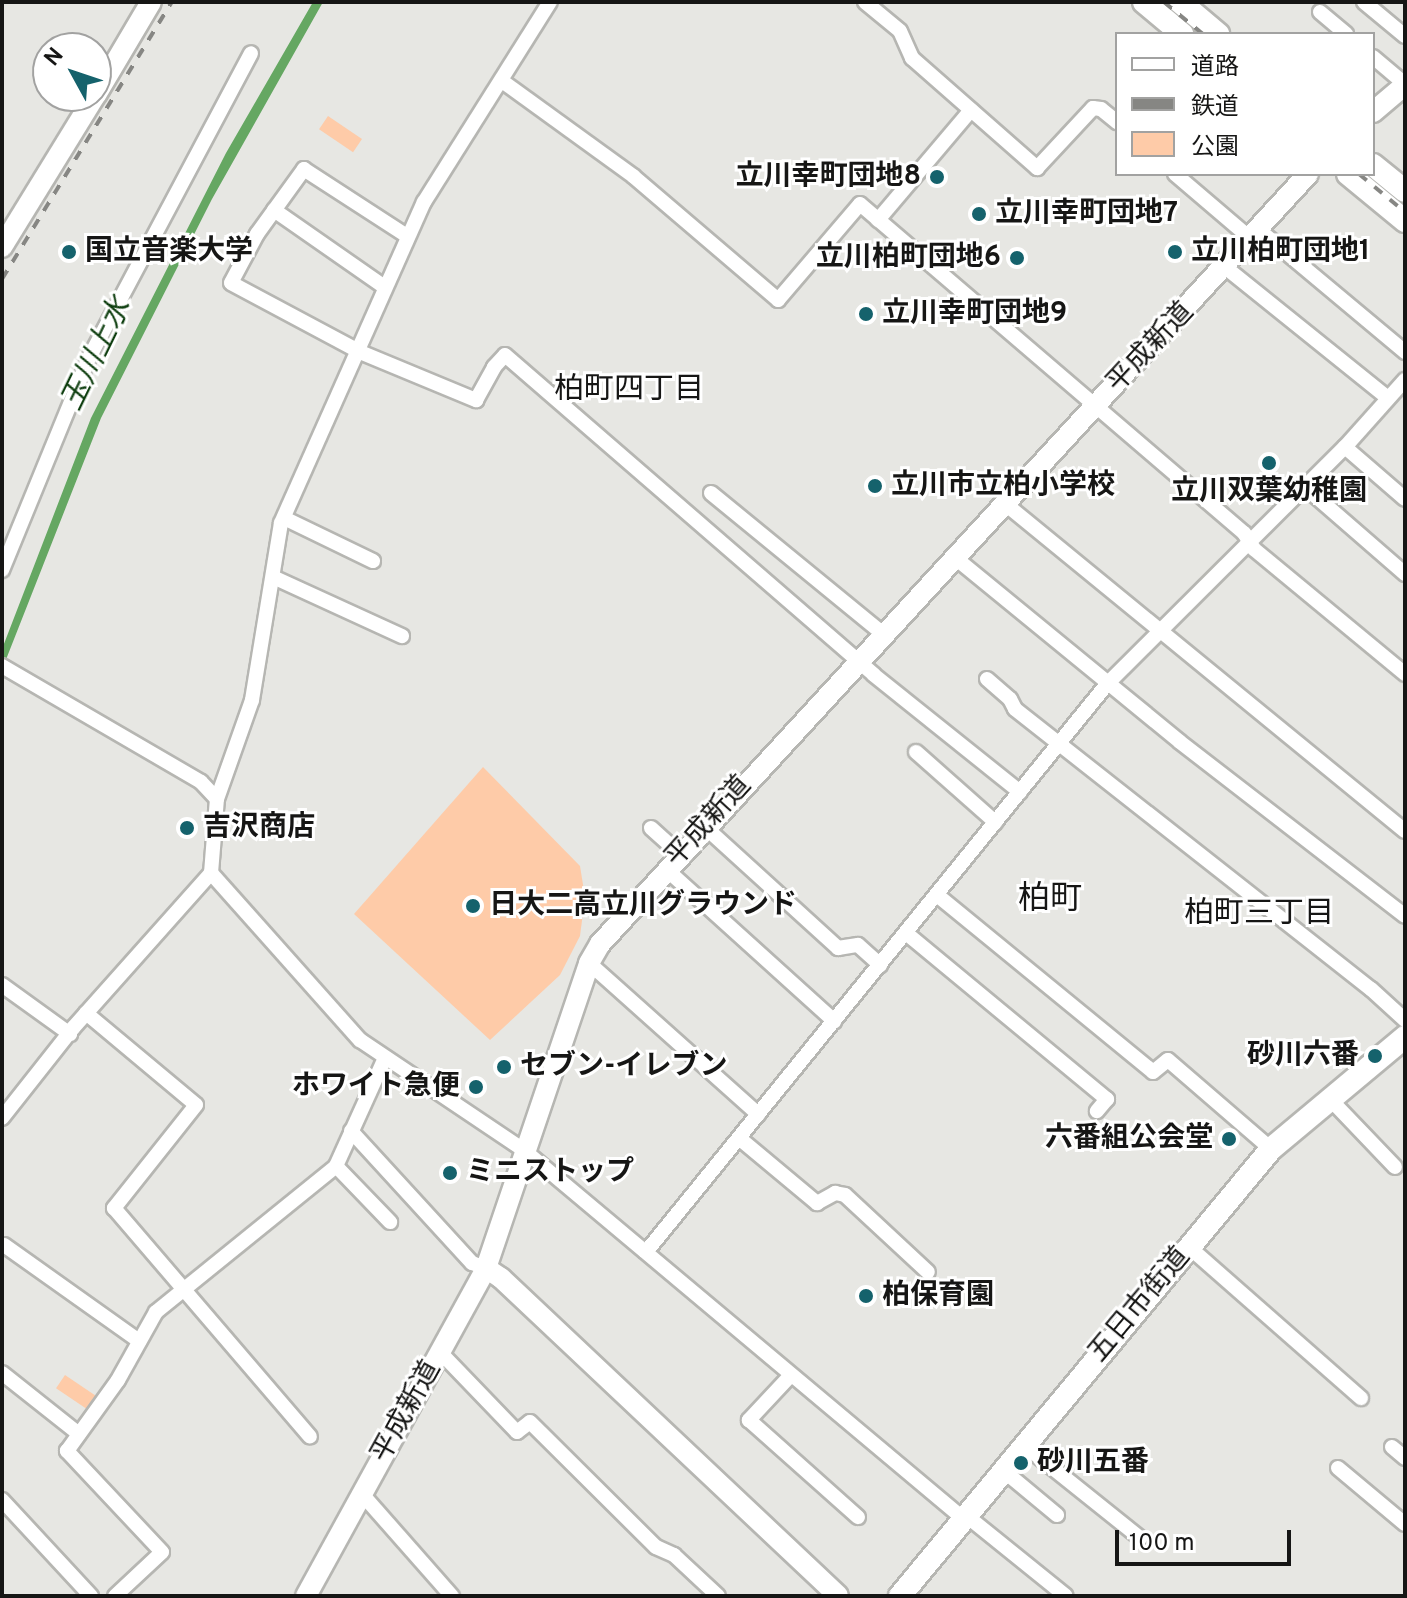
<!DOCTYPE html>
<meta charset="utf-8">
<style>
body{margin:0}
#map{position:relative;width:1407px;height:1598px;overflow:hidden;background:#e7e7e3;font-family:Overpass,"Noto Sans JP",sans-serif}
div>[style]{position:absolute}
.green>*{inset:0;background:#fecba8;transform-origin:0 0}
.water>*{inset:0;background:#65a762}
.roads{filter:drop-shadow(2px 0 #b6b6b2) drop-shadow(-2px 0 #b6b6b2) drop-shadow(0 2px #b6b6b2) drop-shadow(0 -2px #b6b6b2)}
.street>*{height:14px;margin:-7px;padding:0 7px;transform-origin:7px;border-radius:7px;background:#fff}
.secondary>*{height:20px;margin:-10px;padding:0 10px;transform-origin:10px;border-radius:10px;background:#fff}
.primary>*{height:22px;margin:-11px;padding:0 11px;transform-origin:11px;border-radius:11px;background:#fff}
.rail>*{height:4px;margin-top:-2px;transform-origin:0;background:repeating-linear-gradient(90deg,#868683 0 10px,transparent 0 20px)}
.dots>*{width:22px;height:22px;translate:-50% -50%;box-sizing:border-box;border:4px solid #fff;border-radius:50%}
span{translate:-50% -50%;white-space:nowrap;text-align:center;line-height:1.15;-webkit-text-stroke:6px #fff;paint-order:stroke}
.poi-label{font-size:28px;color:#161615;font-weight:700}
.right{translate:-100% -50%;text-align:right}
.left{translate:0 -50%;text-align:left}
.street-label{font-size:28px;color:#161615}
.water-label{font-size:30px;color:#0e3e0f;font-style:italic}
.neighbourhood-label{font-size:30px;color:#161615}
.quarter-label{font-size:32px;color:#161615}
.frame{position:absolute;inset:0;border:4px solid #161615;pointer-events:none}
.legend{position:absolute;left:1115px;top:32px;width:260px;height:144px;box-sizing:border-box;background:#fff;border:2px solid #a2a2a1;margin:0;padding:10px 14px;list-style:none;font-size:24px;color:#161615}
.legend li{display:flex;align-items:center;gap:16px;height:40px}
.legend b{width:40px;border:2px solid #a2a2a1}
.north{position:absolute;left:32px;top:32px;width:80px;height:80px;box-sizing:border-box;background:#fff;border:2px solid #a2a2a1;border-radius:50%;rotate:310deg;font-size:22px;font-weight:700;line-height:32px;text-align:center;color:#161615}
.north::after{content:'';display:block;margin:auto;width:28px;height:36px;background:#15626c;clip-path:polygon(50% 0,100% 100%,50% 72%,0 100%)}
.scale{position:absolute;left:1115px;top:1530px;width:176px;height:36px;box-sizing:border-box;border:4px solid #161615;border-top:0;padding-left:10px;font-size:24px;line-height:28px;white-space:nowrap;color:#161615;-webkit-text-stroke:6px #fff;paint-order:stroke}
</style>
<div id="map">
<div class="green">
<div style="left:328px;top:116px;width:41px;height:16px;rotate:34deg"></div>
<div style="clip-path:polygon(483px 767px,580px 866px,585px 897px,580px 936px,560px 975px,490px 1040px,354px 914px)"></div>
<div style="left:65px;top:1375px;width:42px;height:16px;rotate:34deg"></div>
</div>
<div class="water">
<div style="clip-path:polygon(313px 2px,323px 2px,212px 199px,101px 418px,7px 657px,2px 686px,2px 649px,91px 418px,226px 153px)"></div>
</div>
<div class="roads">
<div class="street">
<div style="left:865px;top:2px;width:45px;rotate:39.6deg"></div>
<div style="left:900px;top:31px;width:30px;rotate:66deg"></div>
<div style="left:912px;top:58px;width:167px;rotate:41.3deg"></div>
<div style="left:1037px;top:168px;width:82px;rotate:-47deg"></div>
<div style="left:1093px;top:108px;width:8px;rotate:7deg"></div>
<div style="left:1101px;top:109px;width:21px;rotate:39deg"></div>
<div style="left:1364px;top:2px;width:53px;rotate:39.7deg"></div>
<div style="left:1320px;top:12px;width:34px;rotate:40deg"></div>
<div style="left:1373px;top:57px;width:42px;rotate:40.2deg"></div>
<div style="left:502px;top:81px;width:162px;rotate:35.9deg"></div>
<div style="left:633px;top:176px;width:191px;rotate:40.5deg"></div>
<div style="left:778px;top:300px;width:126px;rotate:-49.5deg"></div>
<div style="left:860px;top:204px;width:506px;rotate:40.59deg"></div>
<div style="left:1244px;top:533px;width:19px;rotate:58deg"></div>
<div style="left:1254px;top:549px;width:196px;rotate:39.6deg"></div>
<div style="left:1175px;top:174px;width:99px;rotate:40.5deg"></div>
<div style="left:274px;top:210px;width:133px;rotate:34.9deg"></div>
<div style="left:878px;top:220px;width:144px;rotate:-49.8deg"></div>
<div style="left:1258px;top:229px;width:192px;rotate:39.9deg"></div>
<div style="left:407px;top:236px;width:123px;rotate:-147deg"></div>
<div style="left:304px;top:169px;width:80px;rotate:125.9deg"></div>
<div style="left:257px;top:234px;width:55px;rotate:118deg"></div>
<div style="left:231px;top:283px;width:146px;rotate:28.1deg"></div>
<div style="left:360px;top:352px;width:126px;rotate:22.5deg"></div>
<div style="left:476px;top:400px;width:38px;rotate:-61deg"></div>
<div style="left:494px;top:367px;width:16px;rotate:-47deg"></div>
<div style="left:505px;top:355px;width:488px;rotate:40.9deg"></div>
<div style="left:874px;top:675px;width:187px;rotate:38.7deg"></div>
<div style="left:1225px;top:267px;width:209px;rotate:38.8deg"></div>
<div style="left:1345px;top:447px;width:79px;rotate:40.9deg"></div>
<div style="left:1305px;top:487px;width:133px;rotate:41deg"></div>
<div style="left:711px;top:493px;width:221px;rotate:39.3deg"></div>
<div style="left:1003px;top:502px;width:519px;rotate:39.3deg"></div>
<div style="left:284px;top:518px;width:99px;rotate:25.8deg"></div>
<div style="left:953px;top:556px;width:293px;rotate:39.3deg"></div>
<div style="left:1180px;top:742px;width:284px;rotate:37.7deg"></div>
<div style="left:2px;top:570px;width:229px;rotate:-67.7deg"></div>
<div style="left:89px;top:358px;width:345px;rotate:-62deg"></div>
<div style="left:273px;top:577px;width:142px;rotate:24.6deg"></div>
<div style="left:2px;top:666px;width:230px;rotate:30.2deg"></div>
<div style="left:201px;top:782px;width:23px;rotate:47deg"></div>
<div style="left:987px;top:679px;width:30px;rotate:41deg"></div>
<div style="left:1010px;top:699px;width:11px;rotate:63deg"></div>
<div style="left:1015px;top:709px;width:453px;rotate:38.2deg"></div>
<div style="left:1371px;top:989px;width:46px;rotate:42.4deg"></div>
<div style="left:916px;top:752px;width:106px;rotate:41.5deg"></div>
<div style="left:705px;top:827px;width:180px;rotate:42.3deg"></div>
<div style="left:838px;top:948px;width:20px;rotate:-9deg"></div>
<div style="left:858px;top:945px;width:30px;rotate:42deg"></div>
<div style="left:651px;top:828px;width:39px;rotate:42deg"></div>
<div style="left:666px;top:869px;width:227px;rotate:42.1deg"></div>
<div style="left:211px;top:873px;width:224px;rotate:48.3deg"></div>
<div style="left:360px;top:1040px;width:199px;rotate:33.9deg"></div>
<div style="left:525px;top:1151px;width:574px;rotate:39.98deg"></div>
<div style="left:965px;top:1520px;width:8px;rotate:7deg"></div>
<div style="left:973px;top:1521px;width:119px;rotate:38.9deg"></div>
<div style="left:937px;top:895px;width:279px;rotate:39.3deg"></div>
<div style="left:1153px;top:1072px;width:19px;rotate:-39deg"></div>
<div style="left:1168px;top:1060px;width:136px;rotate:40.8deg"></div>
<div style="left:906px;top:933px;width:261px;rotate:39.6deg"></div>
<div style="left:1107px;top:1099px;width:16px;rotate:130deg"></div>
<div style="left:589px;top:963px;width:227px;rotate:41.8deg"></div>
<div style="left:2px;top:985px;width:84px;rotate:35.8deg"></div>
<div style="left:86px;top:1013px;width:143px;rotate:39.9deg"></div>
<div style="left:196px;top:1105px;width:132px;rotate:128.5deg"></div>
<div style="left:114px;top:1208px;width:301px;rotate:49.4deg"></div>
<div style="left:1330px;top:1099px;width:94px;rotate:46.3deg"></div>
<div style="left:2px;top:1118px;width:115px;rotate:-51.7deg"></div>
<div style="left:73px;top:1028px;width:208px;rotate:-48.3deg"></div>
<div style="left:211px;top:873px;width:74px;rotate:-85.4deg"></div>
<div style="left:217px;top:799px;width:105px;rotate:-70.5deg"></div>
<div style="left:252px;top:700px;width:179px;rotate:-80.7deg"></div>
<div style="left:281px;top:523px;width:351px;rotate:-66deg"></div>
<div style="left:424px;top:202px;width:236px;rotate:-57.8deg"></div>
<div style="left:351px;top:1131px;width:179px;rotate:47.5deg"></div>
<div style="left:472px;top:1263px;width:15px;rotate:20deg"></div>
<div style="left:739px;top:1138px;width:102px;rotate:39.8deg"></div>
<div style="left:817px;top:1203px;width:21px;rotate:-29deg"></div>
<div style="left:835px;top:1193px;width:10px;rotate:11deg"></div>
<div style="left:845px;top:1195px;width:113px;rotate:42.9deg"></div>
<div style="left:336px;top:1166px;width:78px;rotate:46deg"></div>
<div style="left:4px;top:1245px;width:166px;rotate:35.4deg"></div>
<div style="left:1189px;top:1247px;width:229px;rotate:41.3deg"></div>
<div style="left:646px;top:1252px;width:733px;rotate:-50.93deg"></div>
<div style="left:1108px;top:683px;width:334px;rotate:-44.9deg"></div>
<div style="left:1345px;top:447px;width:90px;rotate:-48.2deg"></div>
<div style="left:440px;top:1352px;width:111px;rotate:46.1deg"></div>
<div style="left:517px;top:1432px;width:16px;rotate:-38deg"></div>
<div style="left:530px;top:1422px;width:177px;rotate:44.8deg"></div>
<div style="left:656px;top:1547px;width:20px;rotate:24deg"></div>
<div style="left:674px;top:1555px;width:60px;rotate:43deg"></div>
<div style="left:2px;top:1373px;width:98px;rotate:38.4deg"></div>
<div style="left:791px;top:1375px;width:62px;rotate:133deg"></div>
<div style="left:749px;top:1420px;width:146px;rotate:41.7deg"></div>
<div style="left:1024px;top:1445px;width:149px;rotate:38.7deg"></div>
<div style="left:1392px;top:1447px;width:17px;rotate:40deg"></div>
<div style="left:1338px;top:1468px;width:87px;rotate:39.9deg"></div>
<div style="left:1004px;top:1471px;width:69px;rotate:39.7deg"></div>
<div style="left:362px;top:1494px;width:136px;rotate:48.6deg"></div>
<div style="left:2px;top:1500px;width:131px;rotate:47.2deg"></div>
<div style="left:115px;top:1596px;width:64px;rotate:-43.1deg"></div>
<div style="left:162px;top:1552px;width:139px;rotate:-133.2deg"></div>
<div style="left:67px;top:1451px;width:87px;rotate:-54.3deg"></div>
<div style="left:118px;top:1380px;width:78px;rotate:-60.8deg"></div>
<div style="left:156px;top:1312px;width:232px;rotate:-39deg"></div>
<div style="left:336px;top:1166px;width:116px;rotate:-65.6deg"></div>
</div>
<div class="secondary">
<div style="left:96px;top:95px;width:108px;rotate:-59.4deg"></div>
<div style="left:1373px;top:112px;width:42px;rotate:-40.2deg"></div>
<div style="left:2px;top:247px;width:177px;rotate:-58.4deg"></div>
<div style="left:486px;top:1268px;width:18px;rotate:34deg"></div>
<div style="left:501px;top:1278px;width:463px;rotate:43.3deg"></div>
<div style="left:306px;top:1596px;width:374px;rotate:-61.2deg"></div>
<div style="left:486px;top:1268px;width:322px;rotate:-71.3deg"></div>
<div style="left:589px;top:963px;width:22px;rotate:-60deg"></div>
<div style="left:600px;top:944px;width:1046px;rotate:-47.4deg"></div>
</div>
<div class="primary">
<div style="left:1144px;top:2px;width:50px;rotate:40.1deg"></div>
<div style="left:1180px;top:2px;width:50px;rotate:40.1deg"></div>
<div style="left:1373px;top:165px;width:41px;rotate:39.1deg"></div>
<div style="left:1348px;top:174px;width:74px;rotate:39.5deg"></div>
<div style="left:900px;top:1596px;width:581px;rotate:-50.31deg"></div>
<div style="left:1271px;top:1149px;width:175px;rotate:-39.9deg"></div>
</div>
</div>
<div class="rail">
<div style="left:1164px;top:2px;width:50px;rotate:39.4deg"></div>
<div style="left:1359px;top:174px;width:60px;rotate:39.6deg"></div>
<div style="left:2px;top:279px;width:325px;rotate:-58.5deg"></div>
</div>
<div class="dots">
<div style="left:937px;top:177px;background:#15626c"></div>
<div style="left:979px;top:214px;background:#15626c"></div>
<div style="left:69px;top:252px;background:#15626c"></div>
<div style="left:1175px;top:252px;background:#15626c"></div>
<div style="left:1017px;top:258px;background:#15626c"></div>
<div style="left:866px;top:314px;background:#15626c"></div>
<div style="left:1269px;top:463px;background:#15626c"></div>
<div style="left:875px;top:486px;background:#15626c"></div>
<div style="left:187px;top:828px;background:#15626c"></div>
<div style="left:473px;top:906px;background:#15626c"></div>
<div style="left:1375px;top:1056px;background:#15626c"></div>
<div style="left:504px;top:1067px;background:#15626c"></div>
<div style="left:476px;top:1087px;background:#15626c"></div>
<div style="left:1229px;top:1139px;background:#15626c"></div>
<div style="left:450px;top:1173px;background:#15626c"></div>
<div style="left:866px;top:1296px;background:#15626c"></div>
<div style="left:1021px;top:1463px;background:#15626c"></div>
</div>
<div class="poi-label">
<span class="right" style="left:921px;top:177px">立川幸町団地8</span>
<span class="left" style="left:995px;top:214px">立川幸町団地7</span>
<span class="left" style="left:85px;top:252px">国立音楽大学</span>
<span class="left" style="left:1191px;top:252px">立川柏町団地1</span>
<span class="right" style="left:1001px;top:258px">立川柏町団地6</span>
<span class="left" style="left:882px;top:314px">立川幸町団地9</span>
<span class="left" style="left:891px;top:486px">立川市立柏小学校</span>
<span style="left:1269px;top:492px">立川双葉幼稚園</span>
<span class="left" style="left:203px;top:828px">吉沢商店</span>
<span class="left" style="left:489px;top:906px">日大二高立川グラウンド</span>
<span class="right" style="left:1359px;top:1056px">砂川六番</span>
<span class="left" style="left:520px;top:1067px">セブン-イレブン</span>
<span class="right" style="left:460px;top:1087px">ホワイト急便</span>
<span class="right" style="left:1213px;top:1139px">六番組公会堂</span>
<span class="left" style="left:466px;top:1173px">ミニストップ</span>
<span class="left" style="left:882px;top:1296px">柏保育園</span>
<span class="left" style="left:1037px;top:1463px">砂川五番</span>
</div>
<div class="street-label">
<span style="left:1151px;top:348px;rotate:-47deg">平成新道</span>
<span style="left:709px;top:822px;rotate:-48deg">平成新道</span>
<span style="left:1140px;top:1305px;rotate:-50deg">五日市街道</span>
<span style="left:407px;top:1412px;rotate:-61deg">平成新道</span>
</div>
<div class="water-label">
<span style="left:98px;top:355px;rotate:-64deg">玉川上水</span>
</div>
<div class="neighbourhood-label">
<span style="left:629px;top:391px">柏町四丁目</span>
<span style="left:1259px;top:915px">柏町三丁目</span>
</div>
<div class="quarter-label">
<span style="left:1050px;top:900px">柏町</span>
</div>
<div class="frame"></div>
<ul class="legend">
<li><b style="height:10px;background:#fff"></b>道路</li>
<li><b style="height:10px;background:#868683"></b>鉄道</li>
<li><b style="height:22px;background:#fecba8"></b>公園</li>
</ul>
<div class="north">N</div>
<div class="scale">100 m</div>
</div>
